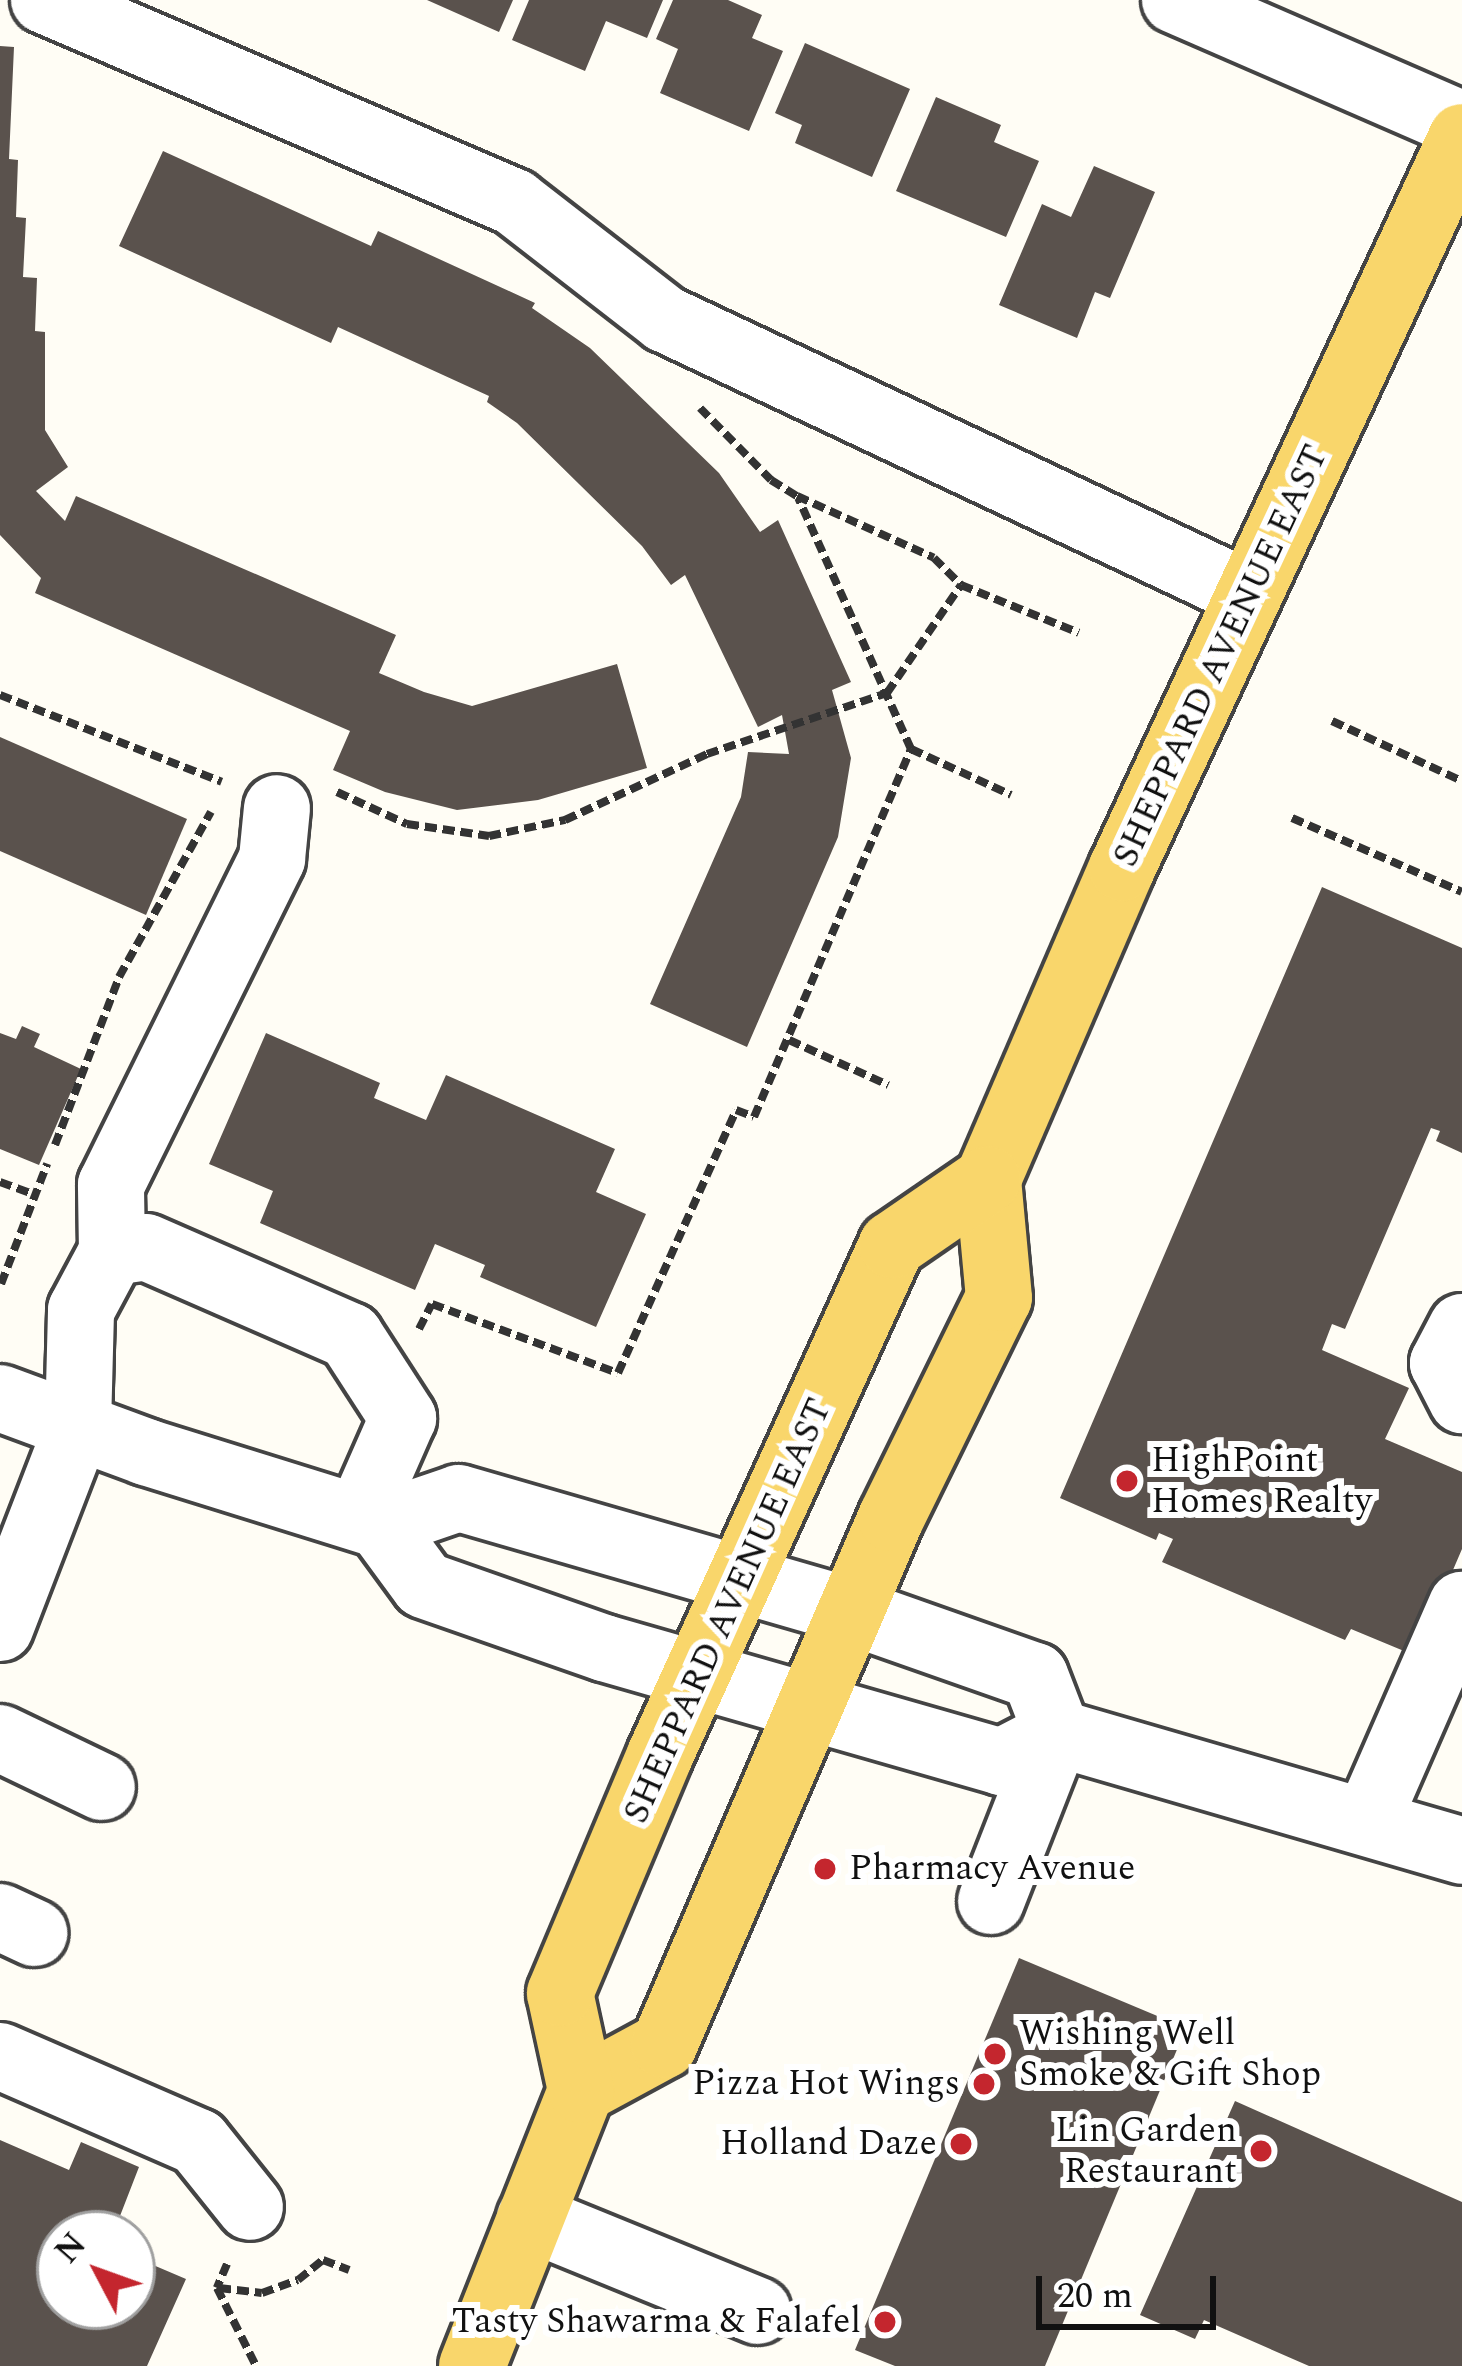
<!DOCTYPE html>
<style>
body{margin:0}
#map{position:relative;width:1462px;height:2366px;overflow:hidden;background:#fffdf5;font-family:Spectral,serif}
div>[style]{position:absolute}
.building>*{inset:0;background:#5a524d}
.path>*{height:8px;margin-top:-4px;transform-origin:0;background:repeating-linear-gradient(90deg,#333 0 12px,transparent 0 18px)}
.roads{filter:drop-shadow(3px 0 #444) drop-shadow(-3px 0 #444) drop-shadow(0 3px #444) drop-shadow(0 -3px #444)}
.minor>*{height:66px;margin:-33px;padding:0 33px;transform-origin:33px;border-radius:33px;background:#fff}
.major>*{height:66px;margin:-33px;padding:0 33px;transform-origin:33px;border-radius:33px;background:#f9d66b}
.dots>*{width:33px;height:33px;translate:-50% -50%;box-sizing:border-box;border:6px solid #fff;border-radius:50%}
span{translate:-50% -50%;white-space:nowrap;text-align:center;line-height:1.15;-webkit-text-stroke:12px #fff;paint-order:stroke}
.street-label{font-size:36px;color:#111}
.poi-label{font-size:36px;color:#111}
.left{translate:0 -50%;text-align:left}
.right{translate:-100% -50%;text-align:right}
.north{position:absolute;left:36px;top:2210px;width:120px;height:120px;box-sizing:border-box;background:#fff;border:3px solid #a0a0a0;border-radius:50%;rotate:311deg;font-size:33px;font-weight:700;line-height:48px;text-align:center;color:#111}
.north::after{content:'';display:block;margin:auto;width:42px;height:54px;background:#c4262e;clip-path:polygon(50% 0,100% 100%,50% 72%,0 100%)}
.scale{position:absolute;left:1036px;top:2276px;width:180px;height:54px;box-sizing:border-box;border:6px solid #111;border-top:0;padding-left:15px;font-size:36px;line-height:42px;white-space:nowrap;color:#111;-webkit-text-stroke:9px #fff;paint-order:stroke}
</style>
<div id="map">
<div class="building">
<div style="clip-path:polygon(427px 0,513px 0,499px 32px)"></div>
<div style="clip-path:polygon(529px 0,663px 0,647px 38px,606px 21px,585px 71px,512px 40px)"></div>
<div style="clip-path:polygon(673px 0,728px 0,762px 15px,752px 38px,783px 51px,749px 131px,660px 93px,678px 49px,656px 39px)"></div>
<div style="clip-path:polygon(805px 43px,910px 89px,872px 177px,795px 143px,802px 125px,775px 113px)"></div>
<div style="clip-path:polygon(0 46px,14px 47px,9px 159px,18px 160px,16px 217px,26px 218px,23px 277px,37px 278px,35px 331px,45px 332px,45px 430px,68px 467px,36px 491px,65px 521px,76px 496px,396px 635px,379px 673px,424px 692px,472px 706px,617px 664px,647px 768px,538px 800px,457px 810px,385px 792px,333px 770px,350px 731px,35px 593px,41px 578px,0 535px)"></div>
<div style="clip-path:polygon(936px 97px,1001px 125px,994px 142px,1039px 161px,1006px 237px,896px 191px)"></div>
<div style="clip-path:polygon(163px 151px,371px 246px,378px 231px,535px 303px,532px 308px,590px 348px,719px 473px,760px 532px,778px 520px,851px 682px,832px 690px,851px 758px,838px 837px,747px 1047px,650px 1004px,741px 797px,748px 752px,789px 754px,782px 715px,758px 727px,685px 575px,671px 585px,642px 546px,517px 423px,487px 402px,489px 396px,338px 327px,331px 343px,119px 246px)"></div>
<div style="clip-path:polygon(1094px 166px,1155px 192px,1110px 298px,1095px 292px,1077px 338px,999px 305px,1042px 204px,1071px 217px)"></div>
<div style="clip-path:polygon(0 737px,187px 819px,146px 915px,0 851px)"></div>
<div style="clip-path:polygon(1322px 887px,1462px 948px,1462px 1153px,1436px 1141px,1440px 1131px,1431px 1128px,1345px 1329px,1332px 1324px,1322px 1350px,1409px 1388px,1385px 1439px,1462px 1472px,1462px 1549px,1416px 1656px,1351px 1629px,1345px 1640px,1162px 1562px,1173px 1539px,1159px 1533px,1156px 1540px,1060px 1498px)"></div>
<div style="clip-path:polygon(22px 1026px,40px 1034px,34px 1047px,81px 1069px,39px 1165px,0 1149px,0 1033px,16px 1039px)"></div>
<div style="clip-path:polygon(266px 1033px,380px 1083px,374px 1098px,426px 1120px,446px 1075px,615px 1149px,596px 1192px,646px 1214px,596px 1327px,480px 1277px,485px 1265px,435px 1244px,415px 1290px,260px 1223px,273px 1191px,209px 1164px)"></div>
<div style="clip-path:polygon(1019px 1958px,1186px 2028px,1045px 2366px,895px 2366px,855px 2350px)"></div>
<div style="clip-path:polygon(1235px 2101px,1462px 2202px,1462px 2366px,1309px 2366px,1204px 2320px,1195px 2339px,1140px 2315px)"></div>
<div style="clip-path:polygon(0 2140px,69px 2170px,81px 2142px,139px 2167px,113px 2234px,60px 2234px,60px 2306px,132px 2306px,132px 2256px,186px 2279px,147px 2366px,0 2366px)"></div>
</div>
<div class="path">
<div style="left:700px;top:408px;width:101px;rotate:45.4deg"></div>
<div style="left:771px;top:480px;width:31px;rotate:32deg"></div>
<div style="left:797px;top:496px;width:150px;rotate:24.3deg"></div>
<div style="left:934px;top:558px;width:38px;rotate:45deg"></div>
<div style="left:961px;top:585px;width:127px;rotate:22.1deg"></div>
<div style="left:0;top:695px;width:238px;rotate:21.4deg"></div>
<div style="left:1332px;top:721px;width:143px;rotate:24.8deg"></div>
<div style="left:911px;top:749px;width:110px;rotate:24.7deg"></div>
<div style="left:337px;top:792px;width:77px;rotate:24.6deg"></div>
<div style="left:407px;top:824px;width:83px;rotate:8.3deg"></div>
<div style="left:489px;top:836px;width:78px;rotate:-11.9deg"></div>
<div style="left:565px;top:820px;width:157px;rotate:-24.9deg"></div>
<div style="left:707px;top:754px;width:190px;rotate:-18.7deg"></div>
<div style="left:887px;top:693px;width:131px;rotate:-55.6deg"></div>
<div style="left:1292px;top:818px;width:185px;rotate:23.5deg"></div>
<div style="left:789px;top:1040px;width:109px;rotate:24.4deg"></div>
<div style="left:55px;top:1145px;width:180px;rotate:-69.1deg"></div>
<div style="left:119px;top:977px;width:189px;rotate:-60.9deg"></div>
<div style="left:0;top:1182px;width:38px;rotate:20deg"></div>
<div style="left:1px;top:1284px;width:129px;rotate:-69deg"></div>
<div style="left:419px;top:1329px;width:28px;rotate:-63deg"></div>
<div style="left:432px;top:1304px;width:198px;rotate:20.4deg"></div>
<div style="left:618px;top:1373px;width:288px;rotate:-65.8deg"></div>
<div style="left:736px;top:1110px;width:19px;rotate:21deg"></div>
<div style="left:754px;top:1117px;width:400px;rotate:-66.9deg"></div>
<div style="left:911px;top:749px;width:275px;rotate:-114.2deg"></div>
<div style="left:227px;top:2264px;width:26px;rotate:113deg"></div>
<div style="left:217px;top:2288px;width:87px;rotate:63.4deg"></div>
<div style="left:219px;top:2288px;width:43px;rotate:6.6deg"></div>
<div style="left:262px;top:2293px;width:38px;rotate:-20deg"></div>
<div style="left:298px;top:2280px;width:32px;rotate:-39deg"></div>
<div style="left:323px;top:2260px;width:28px;rotate:21deg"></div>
</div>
<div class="roads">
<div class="minor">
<div style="left:44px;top:0;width:512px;rotate:23.26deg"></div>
<div style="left:514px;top:202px;width:191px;rotate:37.8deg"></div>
<div style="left:665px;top:319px;width:645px;rotate:25.25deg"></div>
<div style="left:1175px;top:0;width:313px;rotate:23.5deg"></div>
<div style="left:112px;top:1252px;width:67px;rotate:-90.9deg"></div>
<div style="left:111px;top:1185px;width:364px;rotate:-63.7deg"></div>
<div style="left:272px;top:859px;width:51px;rotate:-84.4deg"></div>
<div style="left:1462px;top:1327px;width:41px;rotate:117.8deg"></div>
<div style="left:1443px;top:1363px;width:42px;rotate:62.8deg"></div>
<div style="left:0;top:1398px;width:156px;rotate:20.3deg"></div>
<div style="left:146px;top:1452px;width:245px;rotate:17.3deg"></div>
<div style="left:380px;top:1525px;width:74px;rotate:53.7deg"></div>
<div style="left:424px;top:1585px;width:191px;rotate:19.3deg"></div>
<div style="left:604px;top:1648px;width:413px;rotate:16deg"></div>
<div style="left:1001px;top:1762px;width:63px;rotate:-27.4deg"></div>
<div style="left:1057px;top:1733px;width:422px;rotate:16.2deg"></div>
<div style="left:380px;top:1525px;width:83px;rotate:-18.9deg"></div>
<div style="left:459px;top:1498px;width:407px;rotate:16.1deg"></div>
<div style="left:850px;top:1611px;width:196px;rotate:19.4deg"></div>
<div style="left:1035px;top:1676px;width:61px;rotate:68.9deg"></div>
<div style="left:0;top:1628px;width:217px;rotate:-68.9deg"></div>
<div style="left:78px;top:1426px;width:116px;rotate:-88.5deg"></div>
<div style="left:81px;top:1310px;width:66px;rotate:-61.9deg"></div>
<div style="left:112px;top:1252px;width:34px;rotate:-8deg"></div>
<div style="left:146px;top:1247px;width:223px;rotate:23.6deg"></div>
<div style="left:350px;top:1336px;width:98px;rotate:57.1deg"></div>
<div style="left:403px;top:1418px;width:109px;rotate:113.7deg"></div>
<div style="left:0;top:1738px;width:113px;rotate:25.7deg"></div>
<div style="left:1367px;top:1822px;width:237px;rotate:-66.4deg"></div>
<div style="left:991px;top:1901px;width:180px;rotate:-68.6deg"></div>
<div style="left:0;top:1917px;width:38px;rotate:25deg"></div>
<div style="left:0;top:2056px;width:216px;rotate:23.5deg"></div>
<div style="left:198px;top:2142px;width:83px;rotate:51.3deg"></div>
<div style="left:530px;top:2218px;width:246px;rotate:22.2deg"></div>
</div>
<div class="major">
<div style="left:581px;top:2090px;width:94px;rotate:-28.5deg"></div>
<div style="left:664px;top:2045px;width:574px;rotate:-66.7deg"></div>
<div style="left:891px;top:1518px;width:245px;rotate:-63.9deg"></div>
<div style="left:999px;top:1298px;width:120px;rotate:-95.3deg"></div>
<div style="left:988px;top:1179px;width:339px;rotate:-66.7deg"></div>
<div style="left:1122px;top:868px;width:806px;rotate:-65.06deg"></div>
<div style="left:472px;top:2366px;width:297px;rotate:-68.4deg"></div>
<div style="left:581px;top:2090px;width:99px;rotate:-102.2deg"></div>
<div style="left:560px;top:1993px;width:258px;rotate:-67.2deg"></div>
<div style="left:660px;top:1755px;width:560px;rotate:-65.54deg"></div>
<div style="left:892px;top:1245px;width:116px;rotate:-34.5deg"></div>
</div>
</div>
<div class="dots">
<div style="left:1127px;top:1481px;background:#c4262e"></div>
<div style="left:825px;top:1869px;background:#c4262e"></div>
<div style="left:995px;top:2054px;background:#c4262e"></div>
<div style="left:984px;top:2084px;background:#c4262e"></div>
<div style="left:961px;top:2144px;background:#c4262e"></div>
<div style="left:1261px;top:2151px;background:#c4262e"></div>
<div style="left:885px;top:2322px;background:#c4262e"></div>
</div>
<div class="street-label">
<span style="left:1221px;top:656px;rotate:-65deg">SHEPPARD AVENUE EAST</span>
<span style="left:728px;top:1611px;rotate:-66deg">SHEPPARD AVENUE EAST</span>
</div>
<div class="poi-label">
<span class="left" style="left:1151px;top:1481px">HighPoint<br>Homes Realty</span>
<span class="left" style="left:849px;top:1869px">Pharmacy Avenue</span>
<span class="left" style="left:1019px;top:2054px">Wishing Well<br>Smoke &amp; Gift Shop</span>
<span class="right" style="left:960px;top:2084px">Pizza Hot Wings</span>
<span class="right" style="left:1237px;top:2151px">Lin Garden<br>Restaurant</span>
<span class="right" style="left:937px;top:2144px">Holland Daze</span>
<span class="right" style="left:861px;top:2322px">Tasty Shawarma &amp; Falafel</span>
</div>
<div class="north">N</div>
<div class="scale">20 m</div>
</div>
